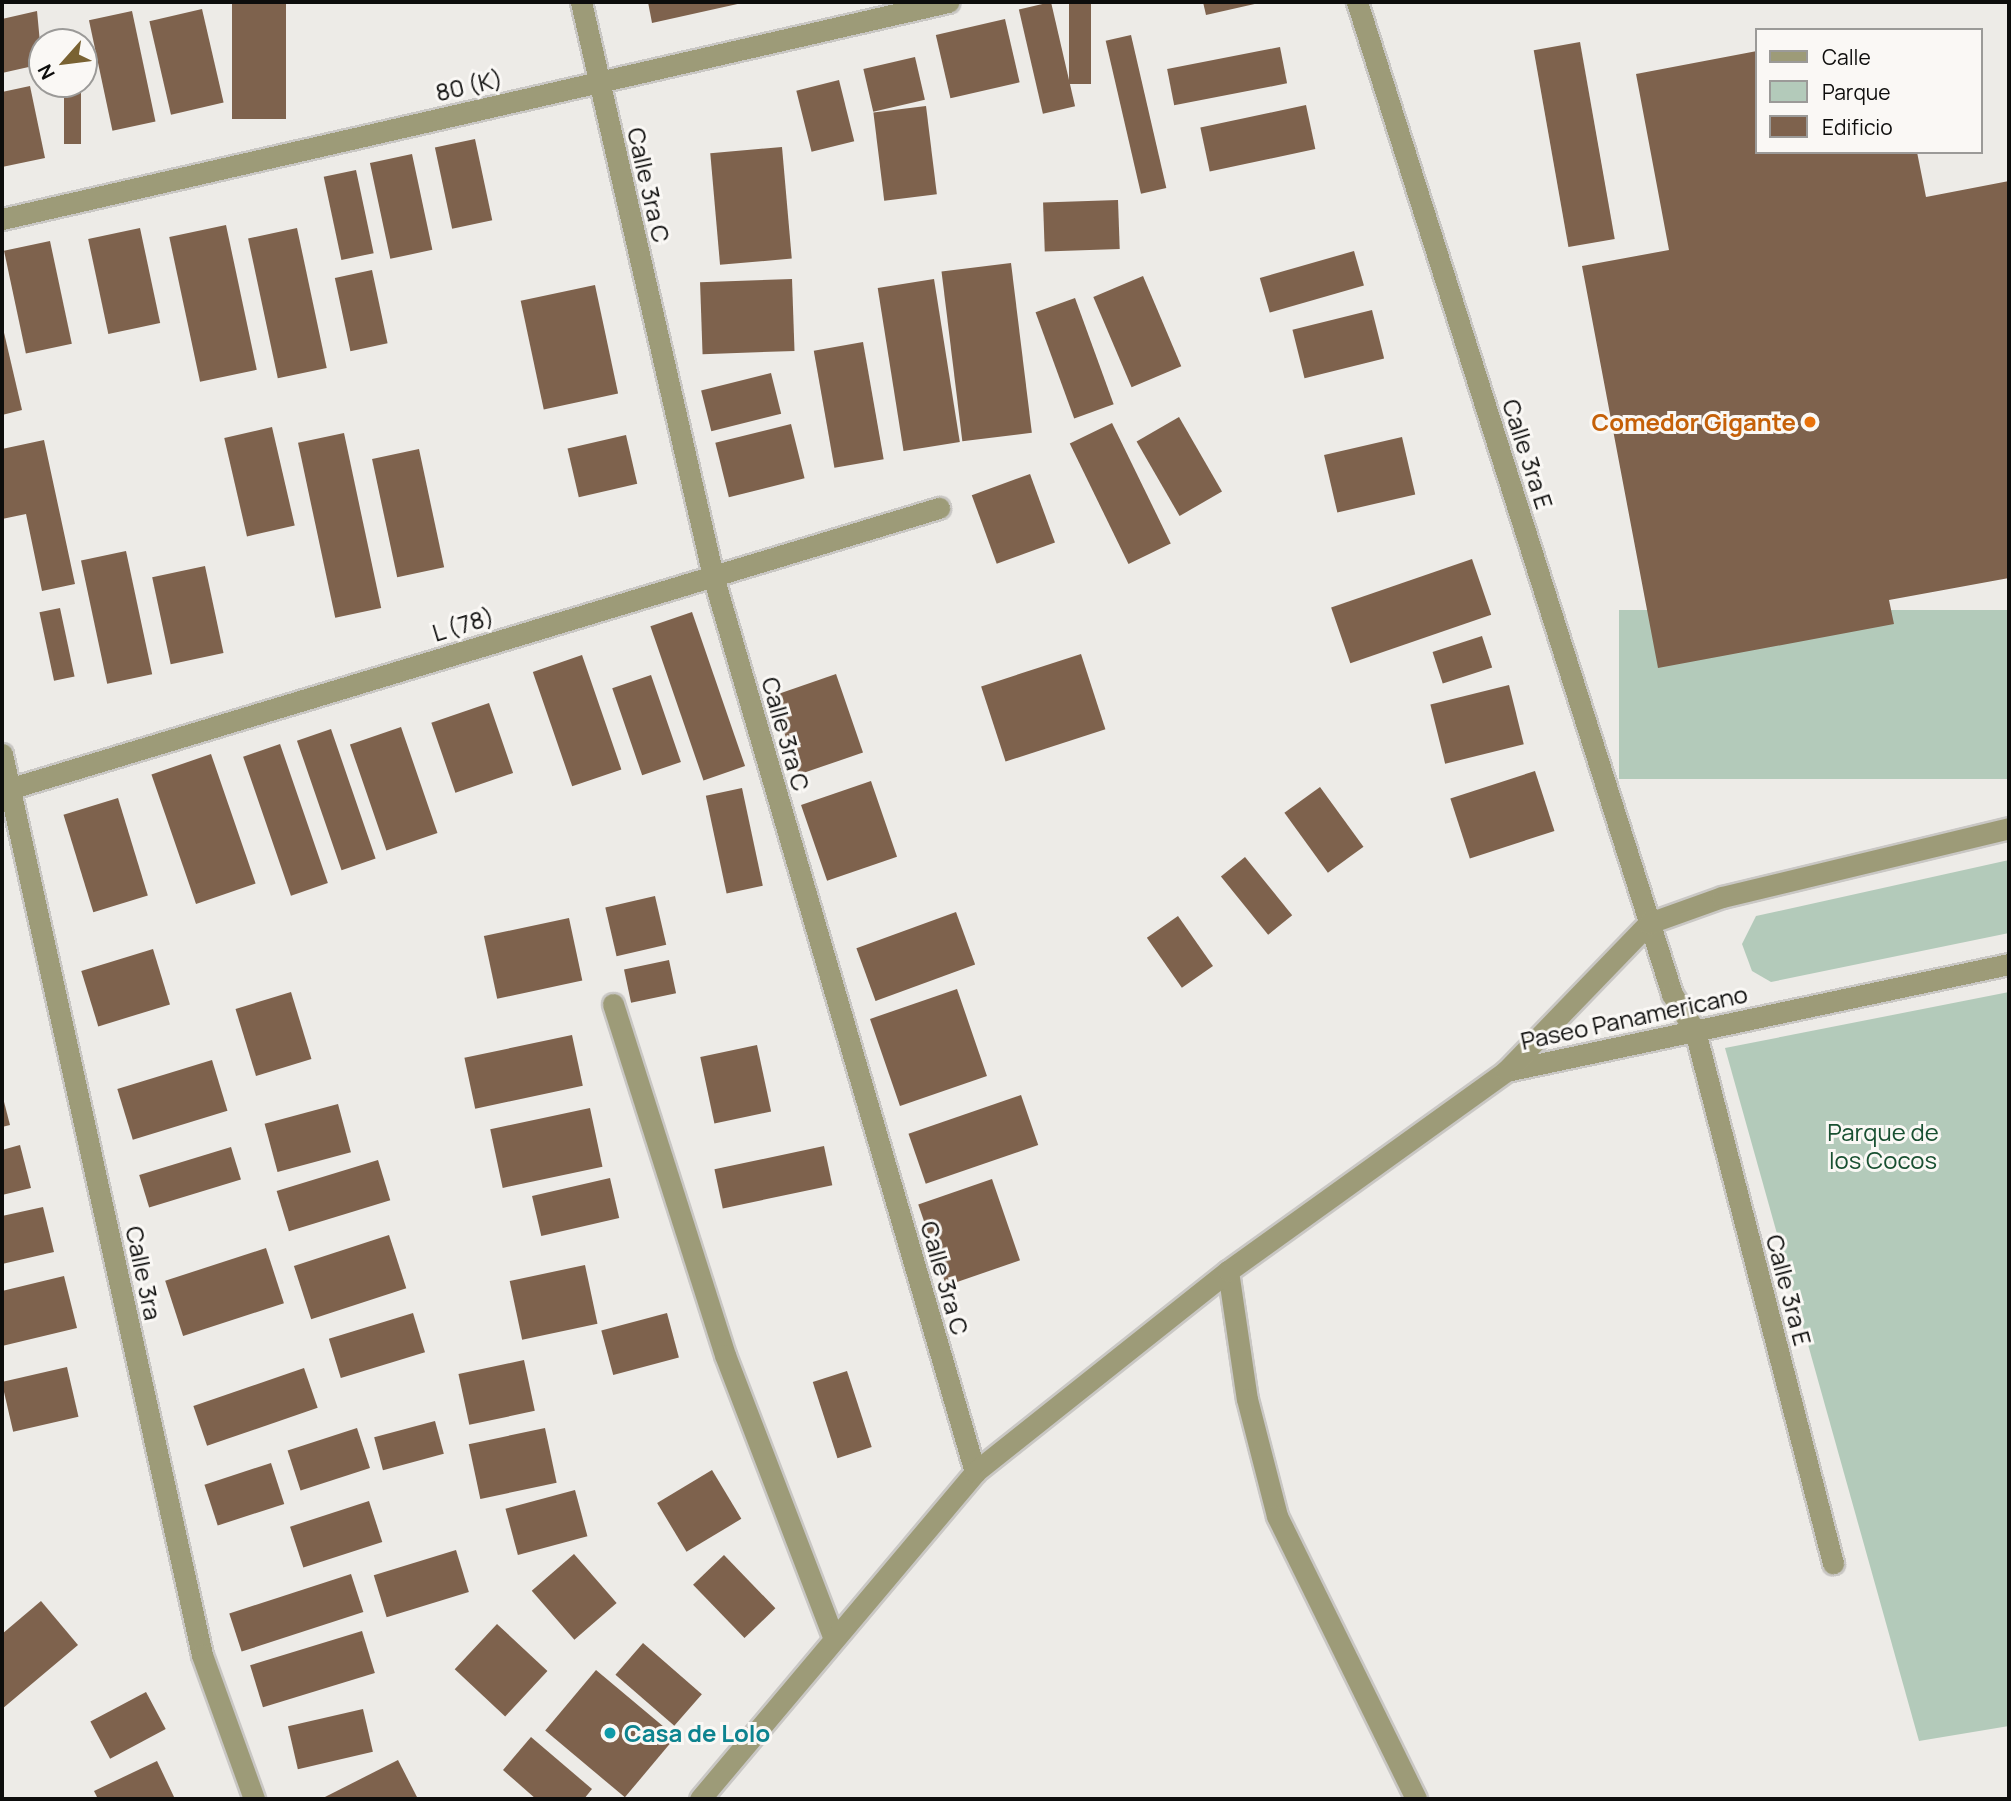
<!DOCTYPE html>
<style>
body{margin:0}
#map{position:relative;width:2011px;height:1801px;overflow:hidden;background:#edebe7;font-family:Manrope,sans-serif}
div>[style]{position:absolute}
.green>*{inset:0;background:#b3caba;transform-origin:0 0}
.building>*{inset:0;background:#7e624d;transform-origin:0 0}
.roads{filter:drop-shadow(2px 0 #c9c7c4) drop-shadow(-2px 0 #c9c7c4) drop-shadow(0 2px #c9c7c4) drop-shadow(0 -2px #c9c7c4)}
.minor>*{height:21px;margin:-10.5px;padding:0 10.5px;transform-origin:10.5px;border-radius:10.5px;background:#9d9b78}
.dots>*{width:19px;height:19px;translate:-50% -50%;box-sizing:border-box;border:4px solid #faf8f5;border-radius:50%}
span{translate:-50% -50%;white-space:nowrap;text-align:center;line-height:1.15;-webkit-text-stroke:6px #faf8f5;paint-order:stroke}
.street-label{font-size:24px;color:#0d0d0c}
.food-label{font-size:24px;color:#c56008;font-weight:700}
.right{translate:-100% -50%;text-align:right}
.park-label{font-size:24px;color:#185031}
.culture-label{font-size:24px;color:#0d838f;font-weight:700}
.left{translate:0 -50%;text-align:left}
.frame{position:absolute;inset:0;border:4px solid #0d0d0c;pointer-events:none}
.legend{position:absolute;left:1755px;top:28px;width:228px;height:126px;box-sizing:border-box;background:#faf8f5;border:2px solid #9b9a98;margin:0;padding:9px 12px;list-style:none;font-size:21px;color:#0d0d0c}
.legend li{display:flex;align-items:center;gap:14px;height:35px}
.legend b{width:35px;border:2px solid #9b9a98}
.north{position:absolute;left:28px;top:28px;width:70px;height:70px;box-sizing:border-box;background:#faf8f5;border:2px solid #9b9a98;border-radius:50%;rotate:242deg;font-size:19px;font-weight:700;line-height:28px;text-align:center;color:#0d0d0c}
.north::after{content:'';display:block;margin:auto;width:24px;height:32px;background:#796232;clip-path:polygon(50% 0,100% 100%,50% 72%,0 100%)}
</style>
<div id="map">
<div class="green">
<div style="left:2009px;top:610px;width:169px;height:390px;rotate:90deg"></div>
<div style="clip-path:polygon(2009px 860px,2009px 933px,1771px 982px,1752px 971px,1742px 944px,1756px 916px)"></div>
<div style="clip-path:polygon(2009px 992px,2009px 1726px,1919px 1741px,1725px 1048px)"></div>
</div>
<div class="building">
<div style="left:232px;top:2px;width:54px;height:117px"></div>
<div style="clip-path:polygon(648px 2px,742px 2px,742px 3px,652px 23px)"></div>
<div style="left:1051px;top:2px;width:107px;height:33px;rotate:77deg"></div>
<div style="left:1069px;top:2px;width:22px;height:82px"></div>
<div style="clip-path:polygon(1203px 2px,1259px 2px,1259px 3px,1206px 15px)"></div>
<div style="left:202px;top:9px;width:96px;height:54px;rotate:77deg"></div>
<div style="clip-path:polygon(37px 11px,42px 64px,2px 73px,2px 19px)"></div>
<div style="left:132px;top:11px;width:113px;height:44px;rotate:78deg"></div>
<div style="left:1005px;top:19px;width:65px;height:71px;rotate:77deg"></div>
<div style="left:1131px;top:35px;width:157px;height:26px;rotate:77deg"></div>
<div style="left:1580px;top:42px;width:200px;height:47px;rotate:80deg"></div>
<div style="left:1280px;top:47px;width:37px;height:115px;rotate:79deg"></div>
<div style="clip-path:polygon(1757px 51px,1757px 152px,1917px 152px,1926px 197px,2009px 181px,2009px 578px,1889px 600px,1894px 624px,1658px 668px,1582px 266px,1669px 250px,1636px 74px)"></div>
<div style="left:915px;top:57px;width:44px;height:53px;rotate:77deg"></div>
<div style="left:839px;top:80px;width:63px;height:44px;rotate:76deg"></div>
<div style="left:64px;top:84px;width:17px;height:60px"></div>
<div style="clip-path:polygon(30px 86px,45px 158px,2px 167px,2px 92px)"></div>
<div style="left:1306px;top:105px;width:45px;height:108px;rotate:78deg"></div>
<div style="left:926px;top:106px;width:89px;height:53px;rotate:83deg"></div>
<div style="left:475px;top:139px;width:83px;height:41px;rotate:78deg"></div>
<div style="left:782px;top:147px;width:112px;height:72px;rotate:85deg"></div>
<div style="left:412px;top:154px;width:98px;height:43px;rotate:78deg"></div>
<div style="left:356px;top:170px;width:85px;height:33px;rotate:78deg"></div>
<div style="left:1118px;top:200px;width:49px;height:75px;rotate:88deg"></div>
<div style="left:226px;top:225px;width:148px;height:58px;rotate:78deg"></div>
<div style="left:140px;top:228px;width:97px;height:53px;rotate:78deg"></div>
<div style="left:297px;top:228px;width:143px;height:50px;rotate:78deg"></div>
<div style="left:50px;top:241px;width:105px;height:47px;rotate:78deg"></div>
<div style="left:1354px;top:251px;width:36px;height:98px;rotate:74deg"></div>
<div style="left:1011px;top:263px;width:171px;height:70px;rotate:83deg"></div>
<div style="left:372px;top:270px;width:75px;height:38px;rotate:78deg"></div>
<div style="left:1143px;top:276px;width:98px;height:54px;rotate:67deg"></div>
<div style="left:792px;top:279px;width:72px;height:92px;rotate:88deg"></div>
<div style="left:934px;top:279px;width:165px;height:57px;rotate:81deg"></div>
<div style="left:595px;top:285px;width:111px;height:76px;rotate:78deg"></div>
<div style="left:1075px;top:298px;width:113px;height:42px;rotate:70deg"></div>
<div style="left:1372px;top:310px;width:50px;height:82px;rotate:76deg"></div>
<div style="clip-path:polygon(2px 324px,22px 410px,2px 415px)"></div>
<div style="left:863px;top:342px;width:119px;height:50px;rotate:80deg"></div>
<div style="left:771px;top:373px;width:42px;height:72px;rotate:76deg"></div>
<div style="left:1179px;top:417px;width:86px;height:49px;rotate:60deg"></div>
<div style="left:1112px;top:423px;width:134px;height:47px;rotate:64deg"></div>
<div style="left:791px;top:424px;width:56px;height:78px;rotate:76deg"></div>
<div style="left:272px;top:427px;width:101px;height:49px;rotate:77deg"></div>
<div style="left:344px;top:433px;width:179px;height:47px;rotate:78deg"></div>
<div style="left:626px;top:435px;width:50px;height:60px;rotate:77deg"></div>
<div style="left:1402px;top:437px;width:59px;height:80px;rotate:77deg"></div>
<div style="clip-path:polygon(44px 440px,75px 584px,42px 591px,26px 514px,2px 519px,2px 449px)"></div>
<div style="left:419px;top:449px;width:121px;height:48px;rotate:78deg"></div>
<div style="left:1030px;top:474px;width:73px;height:62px;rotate:70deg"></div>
<div style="left:126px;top:551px;width:126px;height:46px;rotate:78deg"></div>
<div style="left:1472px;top:559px;width:59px;height:149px;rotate:71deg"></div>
<div style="left:205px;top:566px;width:89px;height:54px;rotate:78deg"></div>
<div style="left:60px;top:608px;width:70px;height:21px;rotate:78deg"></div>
<div style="left:692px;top:612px;width:163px;height:44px;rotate:71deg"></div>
<div style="left:1482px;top:636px;width:33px;height:52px;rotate:72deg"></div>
<div style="left:1081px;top:654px;width:79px;height:105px;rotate:72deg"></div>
<div style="left:582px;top:655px;width:121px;height:52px;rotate:71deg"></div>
<div style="left:836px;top:674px;width:83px;height:68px;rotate:71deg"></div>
<div style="left:651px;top:675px;width:92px;height:41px;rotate:71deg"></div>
<div style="left:1509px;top:685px;width:61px;height:81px;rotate:76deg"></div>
<div style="left:489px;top:703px;width:74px;height:61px;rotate:71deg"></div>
<div style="left:401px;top:727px;width:112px;height:54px;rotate:71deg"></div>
<div style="left:331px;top:729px;width:137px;height:36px;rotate:71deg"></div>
<div style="left:280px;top:744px;width:147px;height:39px;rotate:71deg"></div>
<div style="left:211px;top:754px;width:137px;height:63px;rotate:71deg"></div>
<div style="left:1535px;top:771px;width:63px;height:89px;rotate:72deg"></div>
<div style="left:871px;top:781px;width:80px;height:74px;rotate:71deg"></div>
<div style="left:1320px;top:787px;width:74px;height:44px;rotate:54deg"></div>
<div style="left:742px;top:788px;width:100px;height:37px;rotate:78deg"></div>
<div style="left:118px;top:798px;width:102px;height:57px;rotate:73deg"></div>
<div style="left:1245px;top:857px;width:75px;height:31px;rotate:51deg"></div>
<div style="left:655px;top:896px;width:50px;height:51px;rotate:77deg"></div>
<div style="left:956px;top:912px;width:56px;height:106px;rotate:70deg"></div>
<div style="left:1178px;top:916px;width:61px;height:38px;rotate:55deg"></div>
<div style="left:569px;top:918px;width:64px;height:87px;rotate:78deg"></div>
<div style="left:153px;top:949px;width:58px;height:75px;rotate:73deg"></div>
<div style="left:669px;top:960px;width:34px;height:46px;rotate:78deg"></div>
<div style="left:957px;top:989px;width:92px;height:92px;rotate:71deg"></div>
<div style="left:291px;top:992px;width:70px;height:58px;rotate:73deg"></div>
<div style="left:572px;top:1035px;width:52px;height:110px;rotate:78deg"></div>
<div style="left:757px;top:1045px;width:68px;height:58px;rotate:78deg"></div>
<div style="left:212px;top:1060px;width:53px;height:99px;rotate:73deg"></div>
<div style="clip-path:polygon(2px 1094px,10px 1125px,2px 1127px)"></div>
<div style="left:1021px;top:1095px;width:53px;height:119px;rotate:71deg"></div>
<div style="left:338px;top:1104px;width:50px;height:76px;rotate:75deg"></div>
<div style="left:590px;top:1108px;width:60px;height:102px;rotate:78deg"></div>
<div style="clip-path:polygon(20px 1145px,31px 1188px,2px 1195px,2px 1150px)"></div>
<div style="left:824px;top:1146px;width:40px;height:112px;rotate:78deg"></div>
<div style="left:231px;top:1147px;width:34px;height:96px;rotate:73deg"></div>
<div style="left:378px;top:1160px;width:42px;height:106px;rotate:73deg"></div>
<div style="left:610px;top:1178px;width:41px;height:80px;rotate:77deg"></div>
<div style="left:992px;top:1179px;width:86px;height:78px;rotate:71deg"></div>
<div style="clip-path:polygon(43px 1207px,54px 1252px,2px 1264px,2px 1216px)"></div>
<div style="left:389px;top:1235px;width:56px;height:100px;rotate:72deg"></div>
<div style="left:266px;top:1248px;width:58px;height:106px;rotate:72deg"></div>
<div style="left:585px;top:1265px;width:60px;height:77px;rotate:78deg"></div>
<div style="clip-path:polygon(64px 1276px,77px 1328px,2px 1346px,2px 1291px)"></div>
<div style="left:413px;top:1313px;width:41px;height:88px;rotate:73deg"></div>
<div style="left:667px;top:1313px;width:46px;height:68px;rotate:75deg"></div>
<div style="left:524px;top:1360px;width:52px;height:67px;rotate:78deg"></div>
<div style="left:67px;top:1367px;width:51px;height:67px;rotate:77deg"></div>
<div style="left:304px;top:1368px;width:42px;height:117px;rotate:71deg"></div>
<div style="left:847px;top:1371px;width:80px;height:36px;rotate:72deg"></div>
<div style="left:435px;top:1421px;width:34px;height:63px;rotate:75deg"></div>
<div style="left:357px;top:1428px;width:42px;height:73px;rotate:72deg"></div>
<div style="left:545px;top:1428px;width:56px;height:78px;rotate:78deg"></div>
<div style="left:271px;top:1463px;width:43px;height:70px;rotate:72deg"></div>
<div style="left:712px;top:1470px;width:57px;height:64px;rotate:59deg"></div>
<div style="left:575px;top:1490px;width:48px;height:72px;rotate:75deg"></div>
<div style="left:369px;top:1501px;width:43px;height:83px;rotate:72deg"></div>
<div style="left:456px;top:1550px;width:44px;height:86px;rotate:73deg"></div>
<div style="left:574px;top:1554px;width:65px;height:56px;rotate:49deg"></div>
<div style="left:724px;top:1555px;width:74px;height:43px;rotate:46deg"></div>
<div style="left:351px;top:1574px;width:40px;height:128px;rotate:72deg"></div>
<div style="clip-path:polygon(41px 1601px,78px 1645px,2px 1709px,2px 1634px)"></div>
<div style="left:497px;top:1624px;width:69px;height:62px;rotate:43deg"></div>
<div style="left:362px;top:1631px;width:44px;height:117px;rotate:73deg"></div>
<div style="left:643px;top:1643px;width:78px;height:42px;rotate:41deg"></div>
<div style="left:596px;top:1670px;width:104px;height:79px;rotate:40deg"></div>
<div style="left:146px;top:1692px;width:42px;height:63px;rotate:62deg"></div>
<div style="left:363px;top:1709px;width:44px;height:77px;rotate:77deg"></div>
<div style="clip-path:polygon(531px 1737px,592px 1789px,584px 1799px,536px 1799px,503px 1770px)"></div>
<div style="clip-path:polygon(398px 1760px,418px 1799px,321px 1799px)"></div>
<div style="clip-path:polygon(157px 1761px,175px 1799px,98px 1799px,94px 1791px)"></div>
</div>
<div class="roads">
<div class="minor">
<div style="left:581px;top:2px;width:589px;rotate:77.05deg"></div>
<div style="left:713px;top:576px;width:934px;rotate:73.7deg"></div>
<div style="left:1357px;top:2px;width:1041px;rotate:72.38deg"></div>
<div style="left:1672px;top:994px;width:44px;rotate:58.1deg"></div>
<div style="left:1695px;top:1031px;width:550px;rotate:75.46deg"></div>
<div style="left:2px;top:219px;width:971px;rotate:-12.92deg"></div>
<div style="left:2px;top:754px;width:923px;rotate:77.48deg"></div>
<div style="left:202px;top:1655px;width:153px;rotate:70.1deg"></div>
<div style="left:2px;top:791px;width:979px;rotate:-16.81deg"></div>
<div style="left:613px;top:1004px;width:368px;rotate:72.3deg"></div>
<div style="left:725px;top:1355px;width:301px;rotate:69deg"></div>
<div style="left:1506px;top:1071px;width:514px;rotate:-12.01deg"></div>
<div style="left:1228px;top:1271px;width:129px;rotate:81.6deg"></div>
<div style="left:1247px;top:1399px;width:121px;rotate:75.6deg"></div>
<div style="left:1277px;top:1516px;width:315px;rotate:63.8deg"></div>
<div style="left:700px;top:1799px;width:427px;rotate:-49.9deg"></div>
<div style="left:975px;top:1472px;width:323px;rotate:-38.5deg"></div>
<div style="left:1228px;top:1271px;width:342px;rotate:-35.7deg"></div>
<div style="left:1506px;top:1071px;width:206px;rotate:-46deg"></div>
<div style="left:1649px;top:923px;width:77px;rotate:-19.6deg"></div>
<div style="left:1722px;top:897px;width:295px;rotate:-13.5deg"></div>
</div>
</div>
<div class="dots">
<div style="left:1810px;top:422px;background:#e8710a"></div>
<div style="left:610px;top:1733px;background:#0f9aa8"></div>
</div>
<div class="street-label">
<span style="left:469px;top:85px;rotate:-13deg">80 (K)</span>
<span style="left:649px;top:185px;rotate:77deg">Calle 3ra C</span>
<span style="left:1528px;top:454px;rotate:72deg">Calle 3ra E</span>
<span style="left:463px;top:624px;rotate:-17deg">L (78)</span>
<span style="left:786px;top:734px;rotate:74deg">Calle 3ra C</span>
<span style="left:1634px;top:1017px;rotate:-12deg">Paseo Panamericano</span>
<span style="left:144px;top:1273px;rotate:78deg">Calle 3ra</span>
<span style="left:945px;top:1278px;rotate:74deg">Calle 3ra C</span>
<span style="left:1789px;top:1290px;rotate:75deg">Calle 3ra E</span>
</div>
<div class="food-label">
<span class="right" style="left:1796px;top:422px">Comedor Gigante</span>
</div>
<div class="park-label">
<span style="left:1883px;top:1146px">Parque de<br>los Cocos</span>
</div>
<div class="culture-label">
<span class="left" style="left:624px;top:1733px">Casa de Lolo</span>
</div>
<div class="frame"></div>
<ul class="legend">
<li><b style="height:9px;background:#9d9b78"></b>Calle</li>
<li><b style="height:19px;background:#b3caba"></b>Parque</li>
<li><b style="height:19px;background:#7e624d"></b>Edificio</li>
</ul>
<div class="north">N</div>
</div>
